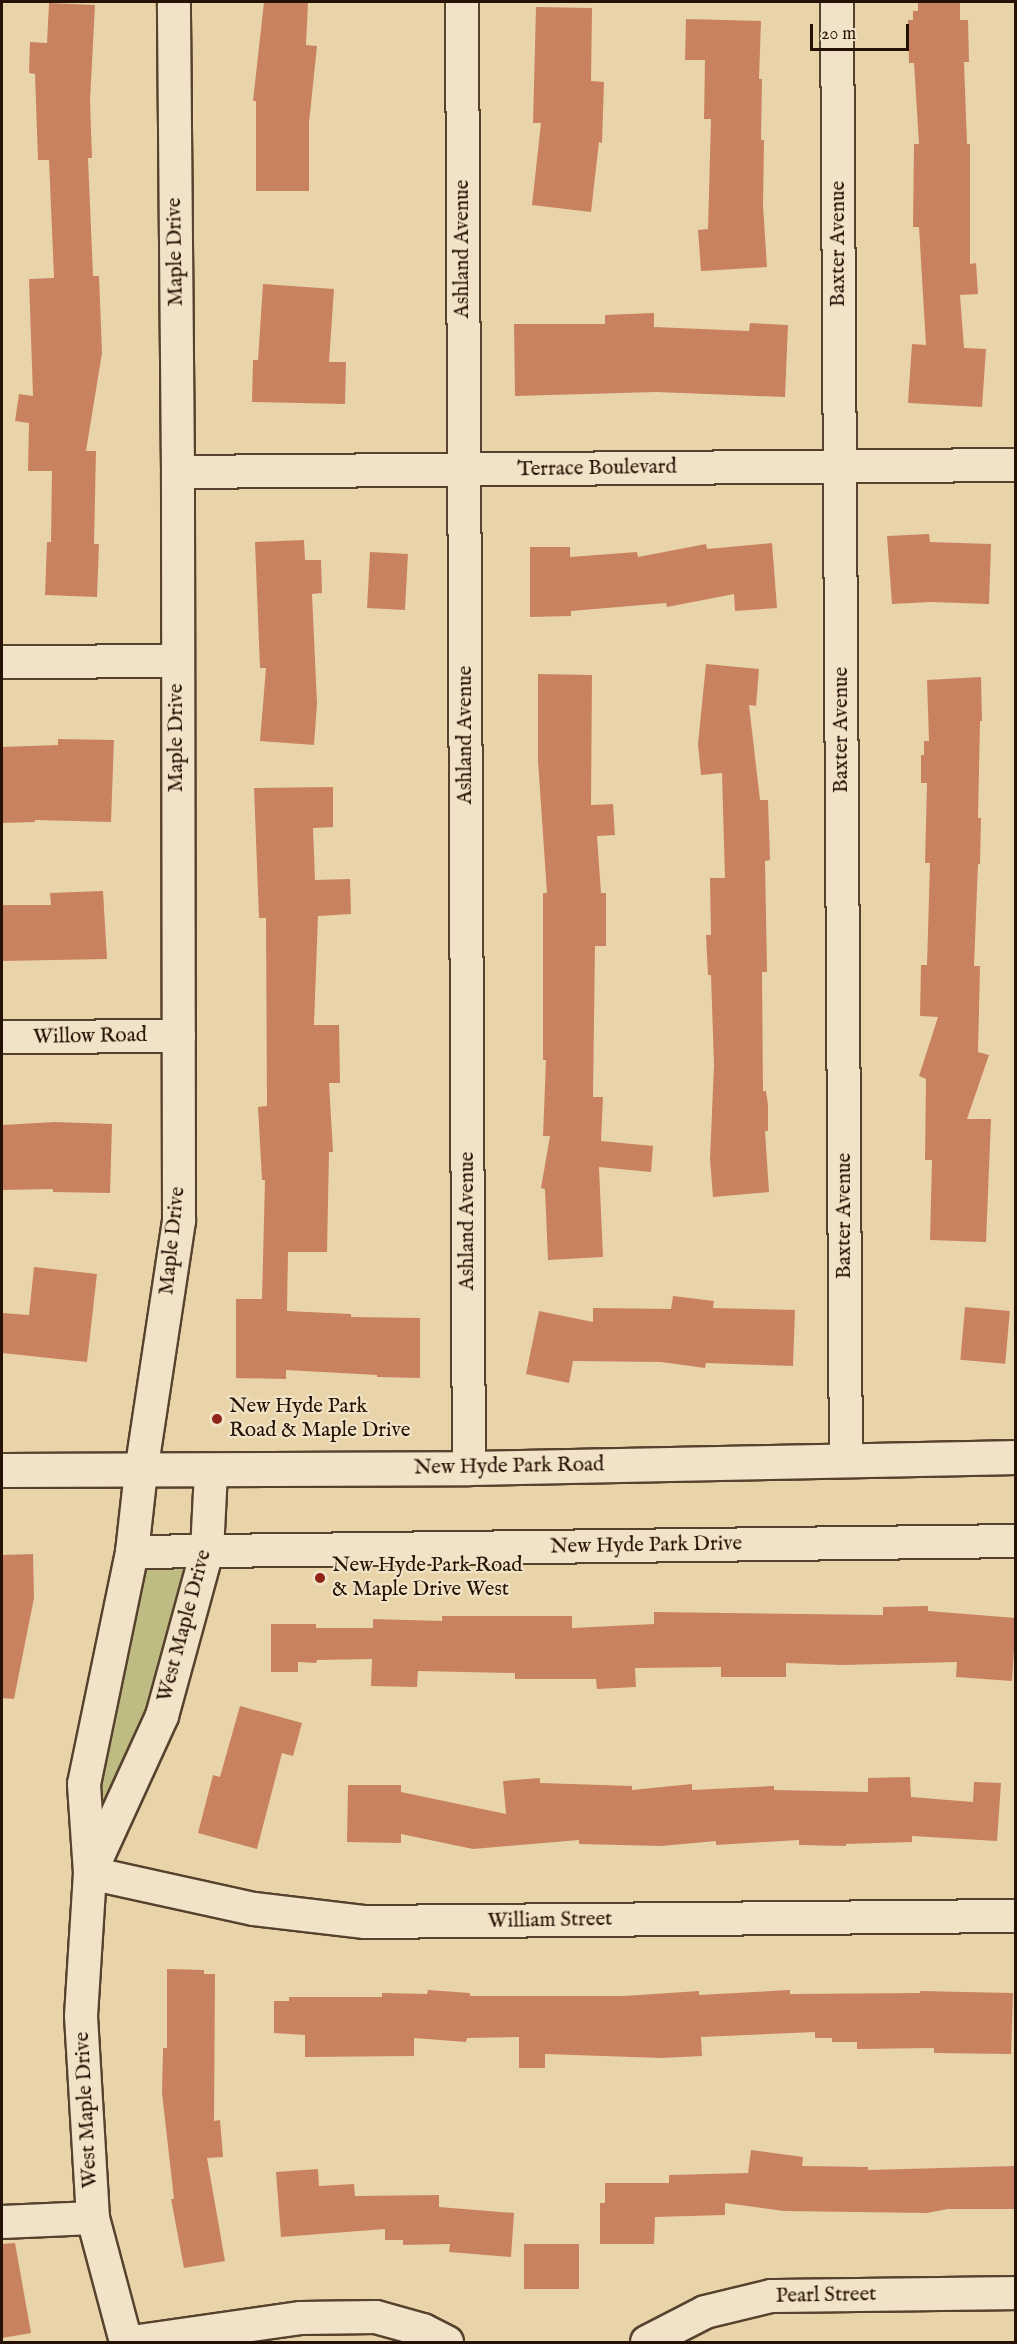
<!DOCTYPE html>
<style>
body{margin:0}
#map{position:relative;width:1017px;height:2344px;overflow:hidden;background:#e9d4a9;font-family:"IM FELL English",serif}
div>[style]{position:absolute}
.green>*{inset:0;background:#bebb83}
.building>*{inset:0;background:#c98260;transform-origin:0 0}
.roads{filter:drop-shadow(2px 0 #57422e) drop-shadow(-2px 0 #57422e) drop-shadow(0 2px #57422e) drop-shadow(0 -2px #57422e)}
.minor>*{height:32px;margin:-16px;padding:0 16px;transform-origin:16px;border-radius:16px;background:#f1e3c7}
.secondary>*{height:33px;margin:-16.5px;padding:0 16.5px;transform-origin:16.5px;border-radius:16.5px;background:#f1e3c7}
.dots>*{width:16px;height:16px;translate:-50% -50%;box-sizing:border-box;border:3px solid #f1e3c7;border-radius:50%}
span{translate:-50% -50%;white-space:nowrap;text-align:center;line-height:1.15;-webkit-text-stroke:4.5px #f1e3c7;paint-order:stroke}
.street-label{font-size:21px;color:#261205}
.poi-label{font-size:21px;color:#261205}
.left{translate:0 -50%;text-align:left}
.frame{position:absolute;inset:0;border:3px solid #261205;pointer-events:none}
.scale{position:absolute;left:810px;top:24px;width:99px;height:27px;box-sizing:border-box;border:3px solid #261205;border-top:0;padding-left:8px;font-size:18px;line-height:21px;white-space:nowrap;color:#261205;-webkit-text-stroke:4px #f1e3c7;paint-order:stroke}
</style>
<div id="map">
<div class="green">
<div style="clip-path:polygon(201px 1557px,157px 1709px,94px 1847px,92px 1781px,137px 1560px)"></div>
</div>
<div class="building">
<div style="clip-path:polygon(264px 2px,308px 2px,306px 45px,317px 46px,309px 123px,309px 191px,256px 191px,256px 101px,253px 101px)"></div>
<div style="clip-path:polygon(918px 2px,960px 2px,960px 20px,968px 20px,969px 62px,964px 62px,967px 144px,970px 144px,970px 264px,976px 263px,978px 294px,960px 295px,964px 348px,986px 349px,982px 407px,908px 403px,912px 344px,926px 345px,919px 227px,913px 227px,914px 144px,919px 144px,914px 63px,909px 63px,908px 20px,913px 20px,913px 11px,918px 11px)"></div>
<div style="clip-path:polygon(49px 3px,95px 5px,90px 101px,92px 158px,88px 158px,93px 276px,99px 276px,102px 353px,86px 451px,96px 451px,94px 544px,99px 544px,97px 597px,45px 595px,47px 542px,51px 542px,52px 471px,28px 471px,29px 423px,15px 421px,19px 394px,33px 396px,29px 279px,54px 278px,49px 160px,38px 160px,35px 74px,29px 73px,30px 42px,47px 43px)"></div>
<div style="clip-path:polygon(536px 7px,592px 8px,591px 81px,604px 82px,602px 143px,599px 142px,591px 212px,532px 205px,541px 123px,533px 123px)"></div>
<div style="clip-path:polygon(686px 19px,761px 21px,759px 79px,762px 79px,761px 140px,764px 140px,763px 205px,767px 267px,701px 271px,698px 230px,708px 229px,711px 119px,704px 119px,705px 60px,685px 60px)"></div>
<div style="clip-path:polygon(263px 284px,334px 289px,329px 362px,346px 362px,345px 404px,252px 402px,253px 360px,258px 360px)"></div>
<div style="clip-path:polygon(654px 313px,654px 327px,749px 331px,750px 323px,788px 325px,785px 397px,656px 392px,515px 396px,514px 324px,605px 324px,605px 315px)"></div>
<div style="clip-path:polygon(929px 534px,930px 542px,991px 544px,989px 604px,931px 602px,892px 604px,887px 536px)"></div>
<div style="clip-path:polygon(304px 540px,305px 560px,321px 560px,322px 593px,312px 594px,317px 703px,314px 745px,260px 741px,266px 668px,260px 668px,255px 542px)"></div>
<div style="clip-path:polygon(772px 543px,777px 608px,735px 611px,734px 594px,667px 607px,666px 603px,571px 611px,571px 616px,530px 617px,530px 547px,570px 547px,570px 557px,637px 552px,638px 557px,706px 544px,707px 549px)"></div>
<div style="left:370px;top:552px;width:38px;height:56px;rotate:3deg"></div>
<div style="clip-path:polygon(706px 664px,759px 669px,756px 706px,749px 705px,760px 800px,768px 800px,770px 860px,765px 861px,767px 972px,762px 972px,763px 1091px,766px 1091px,768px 1105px,768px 1131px,765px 1131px,769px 1192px,713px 1197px,710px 1159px,714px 1065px,711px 975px,708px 975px,706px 935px,711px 935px,710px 878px,725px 878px,722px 773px,701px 775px,698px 744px)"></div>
<div style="clip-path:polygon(538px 674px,592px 675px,591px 805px,613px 804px,615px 835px,597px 836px,601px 893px,606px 893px,606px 946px,595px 946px,593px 1097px,603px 1097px,601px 1141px,653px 1146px,651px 1172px,599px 1167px,603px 1257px,548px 1260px,545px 1189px,541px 1188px,550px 1136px,543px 1136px,546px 1060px,543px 1060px,543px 893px,547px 893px,538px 761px)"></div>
<div style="clip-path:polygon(981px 677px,982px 721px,980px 721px,978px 818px,981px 818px,980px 864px,978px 864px,974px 966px,980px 966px,978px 1052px,989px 1055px,967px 1119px,991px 1119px,986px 1242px,930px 1240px,932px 1160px,925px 1160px,926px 1079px,919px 1076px,938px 1017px,920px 1016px,921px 965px,927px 965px,930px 863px,925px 863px,927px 783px,921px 783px,921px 755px,924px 755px,924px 741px,929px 741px,927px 680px)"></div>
<div style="clip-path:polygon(58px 739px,114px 740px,111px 822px,35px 820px,35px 822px,2px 823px,2px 747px,58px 745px)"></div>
<div style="clip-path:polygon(333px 787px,333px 827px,313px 828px,315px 880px,350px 879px,351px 914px,318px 916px,314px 1025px,339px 1025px,340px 1083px,329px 1083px,333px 1152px,329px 1152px,327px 1252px,288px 1252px,287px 1311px,351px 1314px,351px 1317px,420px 1318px,420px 1378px,377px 1377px,377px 1375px,286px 1370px,286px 1379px,236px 1378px,236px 1299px,262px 1299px,265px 1180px,262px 1180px,258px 1107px,267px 1106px,266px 918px,259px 918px,254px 788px)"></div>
<div style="clip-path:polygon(103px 891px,107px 959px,2px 961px,2px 905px,51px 905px,50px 893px)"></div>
<div style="clip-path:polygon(55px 1122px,112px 1124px,110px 1193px,53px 1192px,53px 1189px,2px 1190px,2px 1125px)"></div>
<div style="clip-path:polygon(34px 1267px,97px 1274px,87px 1362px,2px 1353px,2px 1313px,29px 1315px)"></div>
<div style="clip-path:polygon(673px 1296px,714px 1301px,713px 1308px,795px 1310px,793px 1366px,706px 1363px,705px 1368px,661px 1362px,573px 1361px,569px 1383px,526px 1374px,539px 1311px,593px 1322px,593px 1308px,671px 1309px)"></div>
<div style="left:965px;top:1307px;width:45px;height:53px;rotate:5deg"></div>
<div style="clip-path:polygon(33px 1554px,34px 1598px,14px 1699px,2px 1698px,2px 1555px)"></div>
<div style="clip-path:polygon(928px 1606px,928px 1611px,1016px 1618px,1012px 1681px,956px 1677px,957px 1662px,843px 1665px,786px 1663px,786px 1677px,721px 1677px,721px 1667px,635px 1668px,636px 1687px,597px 1689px,596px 1679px,515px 1679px,515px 1673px,418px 1671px,417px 1687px,371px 1686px,372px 1659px,317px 1660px,316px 1663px,298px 1662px,298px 1672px,271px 1672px,271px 1624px,316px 1624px,316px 1628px,373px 1628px,373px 1619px,442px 1621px,442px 1616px,572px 1616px,572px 1628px,654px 1624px,654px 1612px,883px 1615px,883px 1607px)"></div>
<div style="clip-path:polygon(240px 1706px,302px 1723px,293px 1756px,282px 1753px,257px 1849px,198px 1833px,213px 1775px,220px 1777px)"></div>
<div style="clip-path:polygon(910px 1777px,911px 1797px,973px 1802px,974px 1782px,1001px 1783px,997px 1841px,912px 1836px,912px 1842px,846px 1844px,846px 1846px,799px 1845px,799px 1840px,716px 1845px,716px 1841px,661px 1846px,579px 1844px,579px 1840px,473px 1849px,401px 1834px,401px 1843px,347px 1842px,348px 1785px,401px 1785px,401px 1792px,506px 1814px,503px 1781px,540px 1778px,540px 1783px,632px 1786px,632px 1790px,692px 1784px,692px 1790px,774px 1786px,774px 1790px,868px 1792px,868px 1778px)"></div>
<div style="clip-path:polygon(167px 1969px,204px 1970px,204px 1974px,215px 1974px,214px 2121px,220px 2120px,223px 2157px,207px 2158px,225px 2261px,184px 2268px,171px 2199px,174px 2199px,162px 2093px,163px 2048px,167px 2048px)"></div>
<div style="clip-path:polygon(428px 1990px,470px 1993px,470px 1996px,624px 1996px,699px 1991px,699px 1995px,790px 1990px,790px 1994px,920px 1993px,920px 1991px,1013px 1993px,1011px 2054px,934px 2053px,934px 2048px,857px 2049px,857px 2042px,832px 2042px,832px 2038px,815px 2038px,815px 2032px,701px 2037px,702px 2056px,661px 2058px,545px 2054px,545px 2068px,519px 2068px,519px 2037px,467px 2038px,466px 2042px,414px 2038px,414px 2056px,305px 2057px,305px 2035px,274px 2033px,274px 2001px,289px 2001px,289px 1997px,382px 1997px,382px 1993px,427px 1994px)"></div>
<div style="clip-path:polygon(751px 2150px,803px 2157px,802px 2166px,868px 2167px,868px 2170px,1016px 2166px,1016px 2209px,948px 2209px,927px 2213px,784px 2211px,725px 2203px,725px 2215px,655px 2217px,654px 2244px,600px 2244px,600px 2203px,605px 2203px,605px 2183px,669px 2183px,669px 2175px,748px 2173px)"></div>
<div style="clip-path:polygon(318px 2169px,319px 2186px,354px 2184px,355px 2196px,439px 2195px,439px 2207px,514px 2213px,511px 2257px,449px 2252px,450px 2244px,403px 2245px,403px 2240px,385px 2240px,385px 2229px,281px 2237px,276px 2172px)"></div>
<div style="clip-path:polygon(15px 2243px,31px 2333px,2px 2338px,2px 2244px)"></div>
<div style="left:579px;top:2244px;width:45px;height:55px;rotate:90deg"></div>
</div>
<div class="roads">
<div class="minor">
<div style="left:462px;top:2px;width:1466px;rotate:89.73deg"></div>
<div style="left:837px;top:2px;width:1457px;rotate:89.65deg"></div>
<div style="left:178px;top:472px;width:838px;rotate:-0.48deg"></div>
<div style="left:2px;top:662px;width:175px;rotate:-0.3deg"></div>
<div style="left:2px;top:1037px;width:177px;rotate:-0.3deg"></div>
<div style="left:132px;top:1552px;width:884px;rotate:-0.71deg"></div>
<div style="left:92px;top:1869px;width:168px;rotate:-65.4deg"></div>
<div style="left:162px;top:1716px;width:171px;rotate:-74.7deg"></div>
<div style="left:207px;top:1551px;width:80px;rotate:-87.1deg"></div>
<div style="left:90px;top:1873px;width:168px;rotate:12.4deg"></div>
<div style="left:254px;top:1909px;width:112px;rotate:6.7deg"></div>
<div style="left:365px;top:1922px;width:651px;rotate:-0.53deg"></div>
<div style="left:2px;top:2222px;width:91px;rotate:-2.5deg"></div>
<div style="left:126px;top:2342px;width:128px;rotate:-104.9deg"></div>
<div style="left:93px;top:2218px;width:202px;rotate:-93.4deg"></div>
<div style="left:81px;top:2016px;width:143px;rotate:-86.4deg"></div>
<div style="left:90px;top:1873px;width:89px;rotate:-93.9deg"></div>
<div style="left:84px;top:1784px;width:237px;rotate:-78.3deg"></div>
<div style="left:132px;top:1552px;width:81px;rotate:-83.6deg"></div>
<div style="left:141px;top:1472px;width:254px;rotate:-81.4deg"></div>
<div style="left:179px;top:1221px;width:749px;rotate:-90.08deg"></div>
<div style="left:178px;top:472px;width:470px;rotate:-90.5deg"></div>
<div style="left:132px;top:2342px;width:171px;rotate:-8.1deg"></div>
<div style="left:301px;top:2318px;width:75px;rotate:-0.8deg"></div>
<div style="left:376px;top:2317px;width:49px;rotate:15.5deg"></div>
<div style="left:423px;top:2330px;width:27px;rotate:27deg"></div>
<div style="left:647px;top:2342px;width:65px;rotate:-27.3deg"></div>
<div style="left:705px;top:2312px;width:68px;rotate:-13.6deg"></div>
<div style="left:771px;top:2296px;width:245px;rotate:-0.7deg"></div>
</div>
<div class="secondary">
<div style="left:2px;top:1470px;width:467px;rotate:-0.2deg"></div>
<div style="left:469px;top:1468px;width:547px;rotate:-1.15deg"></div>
</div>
</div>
<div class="dots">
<div style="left:217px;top:1419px;background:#8f2418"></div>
<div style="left:320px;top:1578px;background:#8f2418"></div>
</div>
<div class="street-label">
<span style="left:839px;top:244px;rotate:-90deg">Baxter Avenue</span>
<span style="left:463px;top:249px;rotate:-90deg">Ashland Avenue</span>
<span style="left:176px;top:252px;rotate:-91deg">Maple Drive</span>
<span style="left:597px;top:469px;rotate:-1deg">Terrace Boulevard</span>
<span style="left:842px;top:730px;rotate:-90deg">Baxter Avenue</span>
<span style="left:466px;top:735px;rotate:-90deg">Ashland Avenue</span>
<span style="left:177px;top:738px;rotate:-90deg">Maple Drive</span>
<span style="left:90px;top:1037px;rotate:-1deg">Willow Road</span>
<span style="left:845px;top:1216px;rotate:-90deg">Baxter Avenue</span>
<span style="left:468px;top:1221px;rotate:-90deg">Ashland Avenue</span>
<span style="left:173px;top:1241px;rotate:-84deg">Maple Drive</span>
<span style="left:509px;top:1467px;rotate:-1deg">New Hyde Park Road</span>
<span style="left:646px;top:1546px;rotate:-1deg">New Hyde Park Drive</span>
<span style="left:185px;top:1626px;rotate:-75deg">West Maple Drive</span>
<span style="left:550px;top:1921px;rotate:-1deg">William Street</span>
<span style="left:87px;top:2110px;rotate:-93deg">West Maple Drive</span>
<span style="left:826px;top:2296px;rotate:-1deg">Pearl Street</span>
</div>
<div class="poi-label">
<span class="left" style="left:229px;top:1419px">New Hyde Park<br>Road &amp; Maple Drive</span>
<span class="left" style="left:332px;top:1578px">New Hyde Park Road<br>&amp; Maple Drive West</span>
</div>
<div class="frame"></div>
<div class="scale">20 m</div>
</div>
